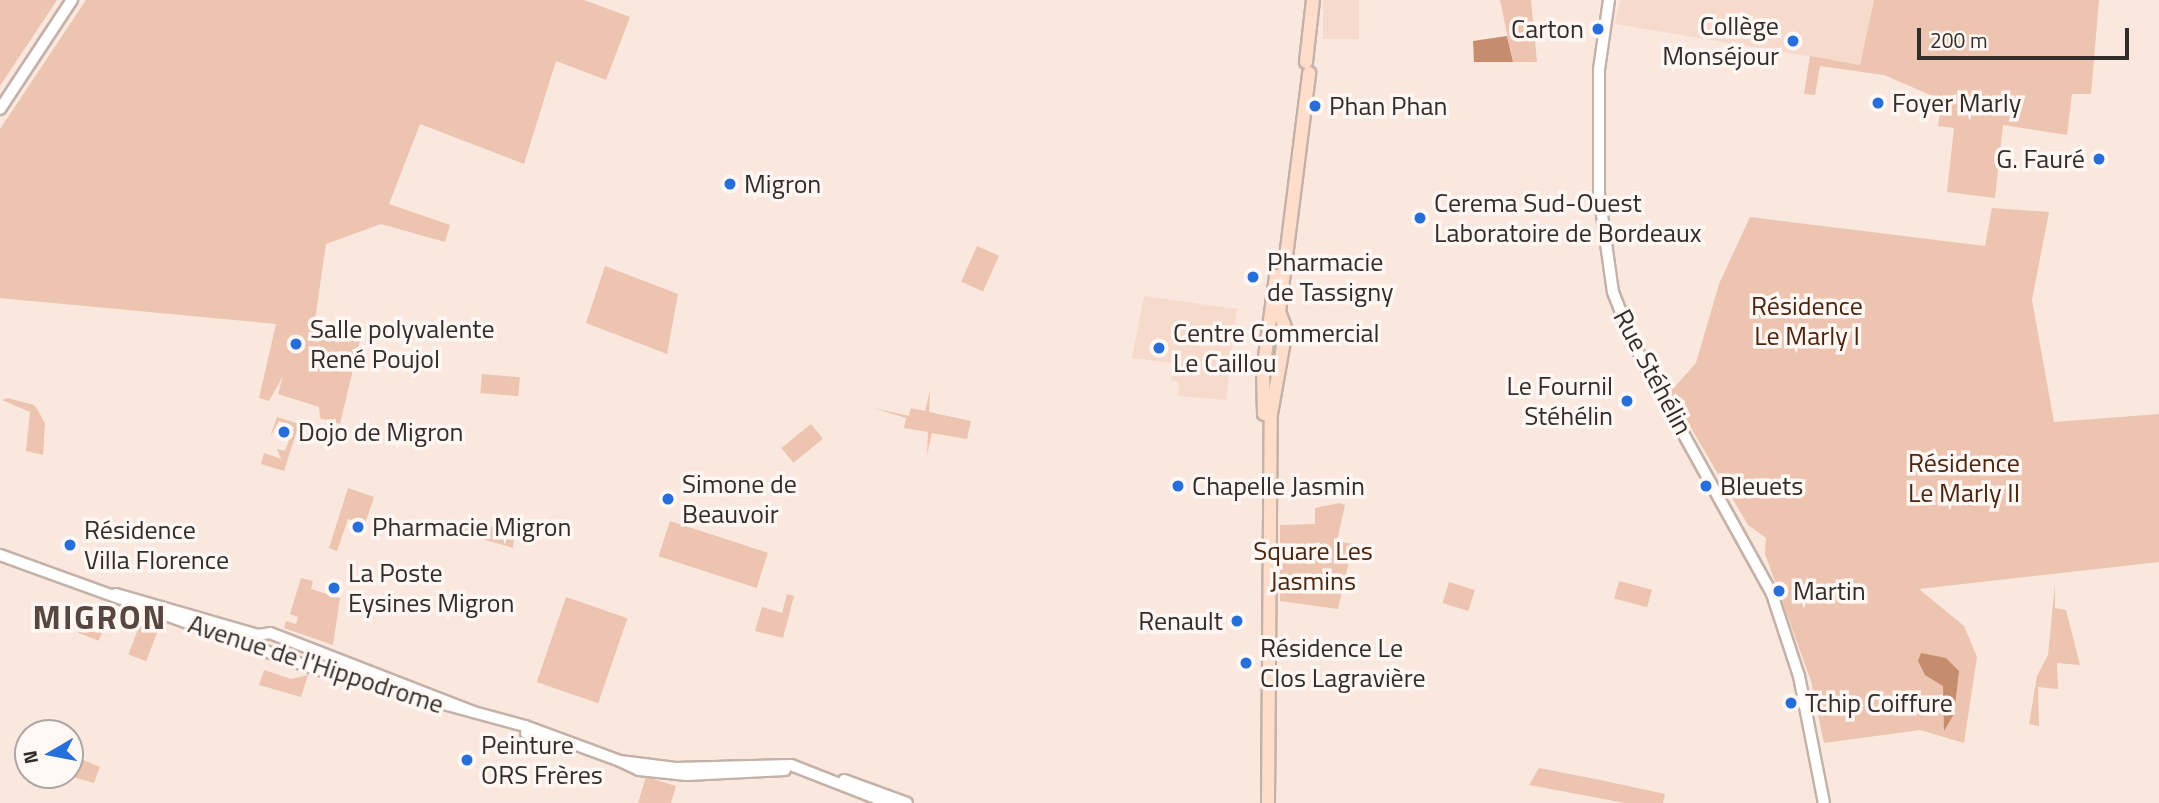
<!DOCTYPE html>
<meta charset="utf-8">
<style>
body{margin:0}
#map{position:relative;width:2159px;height:803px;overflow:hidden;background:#fae7dd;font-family:"Titillium Web",sans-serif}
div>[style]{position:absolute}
.built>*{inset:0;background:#f6dbcd;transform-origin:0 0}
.green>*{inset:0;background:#ecc4af;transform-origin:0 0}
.water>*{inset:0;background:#c58c6e}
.roads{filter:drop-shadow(2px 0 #c4b1a8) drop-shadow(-2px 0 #c4b1a8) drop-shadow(0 2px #c4b1a8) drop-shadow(0 -2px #c4b1a8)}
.minor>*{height:10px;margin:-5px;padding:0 5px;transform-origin:5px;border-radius:5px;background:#fff}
.major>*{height:12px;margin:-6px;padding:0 6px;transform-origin:6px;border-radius:6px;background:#feddcb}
.dots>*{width:19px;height:19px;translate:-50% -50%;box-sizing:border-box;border:4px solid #fff7f3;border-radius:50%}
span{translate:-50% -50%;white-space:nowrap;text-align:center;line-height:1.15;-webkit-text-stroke:7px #fff7f3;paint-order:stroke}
.poi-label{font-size:26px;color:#332c28}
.right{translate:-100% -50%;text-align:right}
.left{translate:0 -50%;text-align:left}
.park-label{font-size:26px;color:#4b250f}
.street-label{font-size:26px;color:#332c28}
.district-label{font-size:33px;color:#57473f;font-weight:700;letter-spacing:2px}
.north{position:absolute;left:14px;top:719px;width:70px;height:70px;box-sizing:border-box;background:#fff7f3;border:2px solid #ada6a2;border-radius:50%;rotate:260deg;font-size:19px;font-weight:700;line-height:28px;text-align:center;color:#332c28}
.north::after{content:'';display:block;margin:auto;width:24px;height:32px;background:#266eda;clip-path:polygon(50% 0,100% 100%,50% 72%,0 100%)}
.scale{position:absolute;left:1917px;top:28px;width:212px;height:32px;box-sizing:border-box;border:4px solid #332c28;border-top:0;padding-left:9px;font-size:21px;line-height:24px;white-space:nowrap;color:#332c28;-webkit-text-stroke:5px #fff7f3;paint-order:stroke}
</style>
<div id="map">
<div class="built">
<div style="left:1323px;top:0;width:36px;height:39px"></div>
<div style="clip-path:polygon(1620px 0,1874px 0,1860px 65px,1615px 24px)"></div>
<div style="clip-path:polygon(1144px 296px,1237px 309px,1226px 400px,1178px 396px,1179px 382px,1171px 381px,1173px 363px,1132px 358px)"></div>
</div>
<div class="green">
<div style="clip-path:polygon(0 0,57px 0,0 86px)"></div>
<div style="clip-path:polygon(86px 0,584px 0,630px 17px,606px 80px,556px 61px,524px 164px,420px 124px,389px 204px,450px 225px,445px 242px,381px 224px,326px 244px,314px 327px,362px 332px,340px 424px,320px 418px,319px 407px,278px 394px,283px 376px,269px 401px,259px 398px,276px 324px,0 298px,0 129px)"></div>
<div style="clip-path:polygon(1500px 0,1531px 0,1537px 62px,1513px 62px)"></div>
<div style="clip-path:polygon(1874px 0,2099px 0,2091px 94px,2072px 94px,2067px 135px,2003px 125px,1995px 198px,1947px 192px,1954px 128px,1938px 126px,1942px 100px,1884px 75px,1820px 66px,1815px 95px,1804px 94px,1810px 56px,1860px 65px)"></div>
<div style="clip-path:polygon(1992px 208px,2049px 212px,2032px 300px,2054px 422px,2159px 414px,2159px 562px,1919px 589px,1964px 626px,1977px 657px,1964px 743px,1920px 730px,1824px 743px,1811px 681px,1765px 554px,1766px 538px,1748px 525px,1670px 392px,1696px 363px,1719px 284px,1750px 217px,1985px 246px)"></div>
<div style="left:977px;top:246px;width:24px;height:39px;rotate:24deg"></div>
<div style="clip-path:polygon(605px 266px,678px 294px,667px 354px,586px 323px)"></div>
<div style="left:482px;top:374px;width:38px;height:19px;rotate:5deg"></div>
<div style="clip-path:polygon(930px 391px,929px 412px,971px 421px,967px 439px,932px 433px,927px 455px,928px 432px,904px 428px,906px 418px,874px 408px,909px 416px,911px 408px,925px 411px)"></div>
<div style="clip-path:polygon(8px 398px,34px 405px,39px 412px,45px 424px,43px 455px,26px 451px,30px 412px,2px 400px)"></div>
<div style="clip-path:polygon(277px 417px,299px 424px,284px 471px,261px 464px,264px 453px,281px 459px,277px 449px,285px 451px,294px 427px,279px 421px,270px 437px)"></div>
<div style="left:811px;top:424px;width:19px;height:38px;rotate:51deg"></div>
<div style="clip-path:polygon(348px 488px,374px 497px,365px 524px,348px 519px,337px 551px,329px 548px)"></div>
<div style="clip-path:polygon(1339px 503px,1345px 505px,1337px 541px,1353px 544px,1338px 609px,1280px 601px,1280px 525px,1315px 524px,1315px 508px)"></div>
<div style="clip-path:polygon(468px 519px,514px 534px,513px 548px,462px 533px)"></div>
<div style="left:670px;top:521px;width:103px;height:37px;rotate:18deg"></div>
<div style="clip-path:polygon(301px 578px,313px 581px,311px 589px,340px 598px,333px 645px,284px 628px,286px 621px,296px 624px,298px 617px,290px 614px)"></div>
<div style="left:1619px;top:581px;width:34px;height:18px;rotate:15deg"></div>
<div style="left:1449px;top:582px;width:27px;height:22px;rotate:17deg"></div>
<div style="clip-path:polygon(2055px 584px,2055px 608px,2066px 610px,2080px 665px,2057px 663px,2058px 689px,2038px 687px,2039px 726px,2029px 724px,2037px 676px,2048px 655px)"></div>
<div style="clip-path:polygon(787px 594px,794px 596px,783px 638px,755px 631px,762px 607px,782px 613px)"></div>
<div style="left:566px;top:597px;width:65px;height:90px;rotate:19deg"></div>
<div style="left:90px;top:602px;width:22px;height:33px;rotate:21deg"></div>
<div style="left:142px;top:619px;width:19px;height:38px;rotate:21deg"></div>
<div style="clip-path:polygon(264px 670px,291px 679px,308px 675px,301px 697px,259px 685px)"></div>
<div style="clip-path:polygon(70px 754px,100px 767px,94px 783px,66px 775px)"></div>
<div style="clip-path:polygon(1539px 768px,1600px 780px,1665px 794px,1663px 803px,1625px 803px,1529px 785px)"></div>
<div style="clip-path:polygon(646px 777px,676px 786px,671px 803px,638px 803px)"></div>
</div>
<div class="water">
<div style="clip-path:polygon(1507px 36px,1513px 62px,1474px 62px,1473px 41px)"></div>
<div style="clip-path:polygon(1921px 653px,1946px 658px,1959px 671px,1954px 714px,1944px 731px,1943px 686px,1925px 675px,1918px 661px)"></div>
</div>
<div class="roads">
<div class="minor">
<div style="left:1609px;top:0;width:70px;rotate:98.2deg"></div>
<div style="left:1599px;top:69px;width:125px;rotate:90deg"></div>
<div style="left:1599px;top:194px;width:99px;rotate:81.9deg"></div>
<div style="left:1613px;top:292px;width:55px;rotate:68.6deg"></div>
<div style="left:1633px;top:343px;width:287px;rotate:61deg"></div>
<div style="left:1772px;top:594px;width:86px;rotate:71.8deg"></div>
<div style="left:1799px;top:676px;width:129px;rotate:78.9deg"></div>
<div style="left:0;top:109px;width:131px;rotate:-56.6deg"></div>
<div style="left:0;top:555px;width:335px;rotate:19.9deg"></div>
<div style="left:315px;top:669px;width:218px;rotate:15.2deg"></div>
<div style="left:525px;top:726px;width:101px;rotate:20.2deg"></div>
<div style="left:620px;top:761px;width:56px;rotate:7.1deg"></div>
<div style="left:676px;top:768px;width:115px;rotate:-1.5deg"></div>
<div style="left:791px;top:765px;width:104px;rotate:21.4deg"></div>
<div style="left:116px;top:594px;width:148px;rotate:16.1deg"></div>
<div style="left:258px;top:635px;width:12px;rotate:-9deg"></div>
<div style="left:270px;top:633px;width:219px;rotate:21.2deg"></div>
<div style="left:526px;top:733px;width:36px;rotate:13deg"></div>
<div style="left:620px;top:761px;width:21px;rotate:25deg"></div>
<div style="left:639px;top:770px;width:48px;rotate:5.9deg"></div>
<div style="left:687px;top:775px;width:98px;rotate:-2.9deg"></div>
<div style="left:844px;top:780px;width:67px;rotate:20.1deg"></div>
</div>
<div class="major">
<div style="left:1306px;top:62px;width:62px;rotate:-83.6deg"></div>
<div style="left:1264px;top:414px;width:43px;rotate:-91.3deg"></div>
<div style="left:1263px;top:371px;width:96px;rotate:-82.2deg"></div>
<div style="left:1268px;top:803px;width:389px;rotate:-89.6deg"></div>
<div style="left:1271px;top:414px;width:85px;rotate:-79.9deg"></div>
<div style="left:1286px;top:330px;width:19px;rotate:-111deg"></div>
<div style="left:1279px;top:312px;width:241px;rotate:-82.8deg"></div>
</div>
</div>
<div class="dots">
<div style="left:1598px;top:29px;background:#266eda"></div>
<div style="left:1793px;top:41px;background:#266eda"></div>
<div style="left:1878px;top:103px;background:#266eda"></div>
<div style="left:1315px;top:106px;background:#266eda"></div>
<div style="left:2099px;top:159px;background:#266eda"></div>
<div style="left:730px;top:184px;background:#266eda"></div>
<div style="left:1420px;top:218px;background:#266eda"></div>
<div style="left:1253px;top:277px;background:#266eda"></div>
<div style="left:296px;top:344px;background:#266eda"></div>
<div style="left:1159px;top:348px;background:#266eda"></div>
<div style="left:1627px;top:401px;background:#266eda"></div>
<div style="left:284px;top:432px;background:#266eda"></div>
<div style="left:1178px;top:486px;background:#266eda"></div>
<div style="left:1706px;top:486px;background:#266eda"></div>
<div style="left:668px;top:499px;background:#266eda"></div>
<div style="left:358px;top:527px;background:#266eda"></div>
<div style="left:70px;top:545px;background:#266eda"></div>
<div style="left:334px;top:588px;background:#266eda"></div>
<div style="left:1779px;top:591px;background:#266eda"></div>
<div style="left:1237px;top:621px;background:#266eda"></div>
<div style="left:1246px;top:663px;background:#266eda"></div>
<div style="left:1791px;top:703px;background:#266eda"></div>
<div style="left:467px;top:760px;background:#266eda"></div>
</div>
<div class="poi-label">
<span class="right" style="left:1779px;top:41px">Collège<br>Monséjour</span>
<span class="right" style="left:1584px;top:29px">Carton</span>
<span class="left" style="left:1892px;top:103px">Foyer Marly</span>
<span class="left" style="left:1329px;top:106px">Phan Phan</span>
<span class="right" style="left:2085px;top:159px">G. Fauré</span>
<span class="left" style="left:744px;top:184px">Migron</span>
<span class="left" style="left:1434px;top:218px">Cerema Sud-Ouest<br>Laboratoire de Bordeaux</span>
<span class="left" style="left:1267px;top:277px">Pharmacie<br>de Tassigny</span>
<span class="left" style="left:310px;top:344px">Salle polyvalente<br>René Poujol</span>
<span class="left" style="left:1173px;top:348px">Centre Commercial<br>Le Caillou</span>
<span class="right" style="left:1613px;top:401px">Le Fournil<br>Stéhélin</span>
<span class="left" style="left:298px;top:432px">Dojo de Migron</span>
<span class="left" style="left:682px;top:499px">Simone de<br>Beauvoir</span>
<span class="left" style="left:1192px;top:486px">Chapelle Jasmin</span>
<span class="left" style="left:1720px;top:486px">Bleuets</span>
<span class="left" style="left:372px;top:527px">Pharmacie Migron</span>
<span class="left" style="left:84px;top:545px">Résidence<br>Villa Florence</span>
<span class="left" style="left:348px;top:588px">La Poste<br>Eysines Migron</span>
<span class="left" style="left:1793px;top:591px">Martin</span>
<span class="right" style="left:1223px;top:621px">Renault</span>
<span class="left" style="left:1260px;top:663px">Résidence Le<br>Clos Lagravière</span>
<span class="left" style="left:1805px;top:703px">Tchip Coiffure</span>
<span class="left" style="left:481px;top:760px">Peinture<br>ORS Frères</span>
</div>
<div class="park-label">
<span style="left:1807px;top:321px">Résidence<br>Le Marly I</span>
<span style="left:1964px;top:478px">Résidence<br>Le Marly II</span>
<span style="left:1313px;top:566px">Square Les<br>Jasmins</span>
</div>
<div class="street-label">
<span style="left:1653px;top:372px;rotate:62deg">Rue Stéhélin</span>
<span style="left:316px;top:664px;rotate:18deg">Avenue de l'Hippodrome</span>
</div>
<div class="district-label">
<span style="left:100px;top:618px">MIGRON</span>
</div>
<div class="north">N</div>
<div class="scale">200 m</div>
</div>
